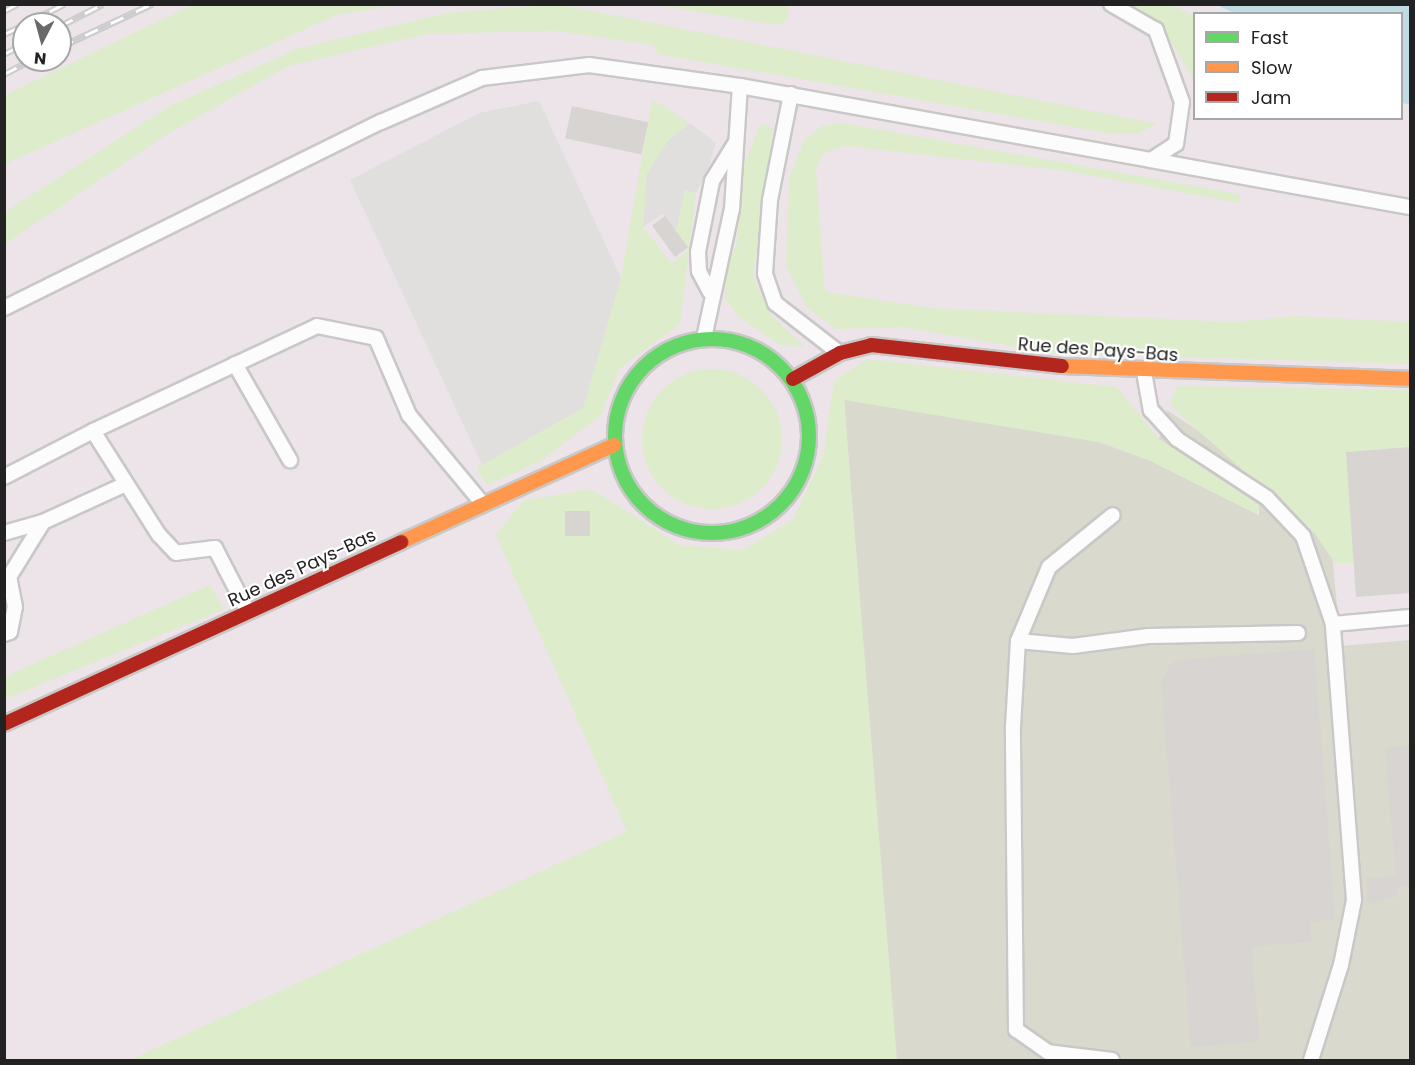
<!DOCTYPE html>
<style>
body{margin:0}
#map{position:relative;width:1415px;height:1065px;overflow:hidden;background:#f0eeeb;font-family:Poppins,sans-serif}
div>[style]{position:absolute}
.industrial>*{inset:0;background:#ede4e9}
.construction>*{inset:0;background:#d9d9cd}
.grass>*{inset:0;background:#ddeccb}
.round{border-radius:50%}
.parking>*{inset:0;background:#e0dfde}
.water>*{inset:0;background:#bfdbe3}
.building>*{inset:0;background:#d7d4d2;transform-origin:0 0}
.roads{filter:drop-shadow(2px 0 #c9c8c7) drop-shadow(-2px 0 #c9c8c7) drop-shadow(0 2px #c9c8c7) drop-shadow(0 -2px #c9c8c7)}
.lane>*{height:14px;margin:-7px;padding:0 7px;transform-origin:7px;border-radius:7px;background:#fdfcfc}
.fast>*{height:14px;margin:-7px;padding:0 7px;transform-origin:7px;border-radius:7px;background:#63d668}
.fast>.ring{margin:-7px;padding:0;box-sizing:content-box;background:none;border:14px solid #63d668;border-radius:50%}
.slow>*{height:14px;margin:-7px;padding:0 7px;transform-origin:7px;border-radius:7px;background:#ff974d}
.jam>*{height:14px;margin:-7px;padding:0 7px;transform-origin:7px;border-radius:7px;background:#b3261e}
.rail>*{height:7px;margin-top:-3.5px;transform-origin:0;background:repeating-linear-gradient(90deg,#fff 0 14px,#ccc 0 28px);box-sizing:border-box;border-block:2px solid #ccc}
span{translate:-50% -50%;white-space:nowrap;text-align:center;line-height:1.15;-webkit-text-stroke:4.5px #fff;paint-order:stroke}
.street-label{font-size:18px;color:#222}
.frame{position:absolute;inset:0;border:6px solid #222;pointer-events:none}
.legend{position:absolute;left:1193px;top:12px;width:210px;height:108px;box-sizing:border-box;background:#fff;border:2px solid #a7a7a7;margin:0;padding:8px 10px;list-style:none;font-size:18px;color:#222}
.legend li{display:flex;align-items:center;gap:12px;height:30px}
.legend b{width:30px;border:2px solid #a7a7a7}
.north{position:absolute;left:12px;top:12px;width:60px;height:60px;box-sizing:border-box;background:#fff;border:2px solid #a7a7a7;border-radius:50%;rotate:186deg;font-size:16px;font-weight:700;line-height:24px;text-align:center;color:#222}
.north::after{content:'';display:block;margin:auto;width:21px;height:27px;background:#6a6968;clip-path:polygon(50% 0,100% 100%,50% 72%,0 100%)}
</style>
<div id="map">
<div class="industrial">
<div style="clip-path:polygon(evenodd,5px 5px,1217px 5px,1234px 13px,1194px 14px,1194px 118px,1402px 118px,1402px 103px,1410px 105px,1410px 1060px,5px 1060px,5px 5px,24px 24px,60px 24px,60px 60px,24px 60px,24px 24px)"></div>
</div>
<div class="construction">
<div style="clip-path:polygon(844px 399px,1099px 442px,1151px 461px,1259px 515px,1259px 505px,1159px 439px,1167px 410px,1228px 451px,1331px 544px,1341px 646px,1410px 640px,1410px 1060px,895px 1060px)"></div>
</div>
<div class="grass">
<div style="clip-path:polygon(194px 4px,398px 5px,337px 15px,5px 164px,5px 95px)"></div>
<div style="clip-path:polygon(556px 4px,768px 46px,1157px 124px,1137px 134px,1107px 133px,658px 54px,654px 45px,555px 31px,427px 34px,288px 66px,166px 135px,5px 244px,5px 212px,168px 107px,297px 49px,446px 13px)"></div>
<div style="clip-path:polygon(657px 5px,789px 5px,787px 21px,776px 25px)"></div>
<div style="clip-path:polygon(1124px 5px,1173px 5px,1194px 16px,1194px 80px,1163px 28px)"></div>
<div style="clip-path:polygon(652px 99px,690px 123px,668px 141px,643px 227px,672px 264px,688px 250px,676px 231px,685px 190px,696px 193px,680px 324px,619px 369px,601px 415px,541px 461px,487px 485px,476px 468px,583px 407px,621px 278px)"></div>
<div style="clip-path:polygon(761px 123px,773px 128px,753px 277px,770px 314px,805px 347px,780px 345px,739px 317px,725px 299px,726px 271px,737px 243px,742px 170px)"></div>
<div style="clip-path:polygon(842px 123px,1240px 194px,1239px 203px,1067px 171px,845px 146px,823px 153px,816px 169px,825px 292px,932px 308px,1232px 322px,1295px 316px,1410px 322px,1410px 364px,1051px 353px,902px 327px,836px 329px,807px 308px,786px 265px,789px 178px,804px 140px,822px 126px)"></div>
<div style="clip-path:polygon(867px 359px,1117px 387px,1159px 439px,1259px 505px,1257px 514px,1151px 461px,1099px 442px,844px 400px,897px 1060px,130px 1060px,627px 832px,496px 535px,523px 501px,584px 490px,595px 491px,679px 545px,743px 550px,793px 520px,823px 455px,834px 381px)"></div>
<div class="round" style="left:642px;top:369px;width:140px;height:140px"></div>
<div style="clip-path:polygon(1177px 386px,1410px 390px,1410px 447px,1347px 452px,1354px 563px,1335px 563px,1315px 534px,1175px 410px,1170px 403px)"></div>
<div style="clip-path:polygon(210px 585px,224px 609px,5px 699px,4px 677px)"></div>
</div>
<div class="parking">
<div style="clip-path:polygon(539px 101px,621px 278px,583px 408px,482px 465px,350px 180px,479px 113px)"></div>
<div style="clip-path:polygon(690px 123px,716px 143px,708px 169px,696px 193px,685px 190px,676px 231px,663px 214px,643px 227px,647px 174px,668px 141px)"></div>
</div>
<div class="water">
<div style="clip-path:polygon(1217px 5px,1410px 5px,1410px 105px,1402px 103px,1402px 14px,1234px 13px)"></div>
</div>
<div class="building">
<div style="left:572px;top:106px;width:78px;height:33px;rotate:12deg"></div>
<div style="left:665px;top:216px;width:39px;height:16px;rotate:54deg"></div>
<div style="clip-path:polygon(1410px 447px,1410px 593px,1356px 597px,1346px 452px)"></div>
<div style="left:565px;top:511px;width:25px;height:25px"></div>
<div style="clip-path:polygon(1314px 649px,1335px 919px,1310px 922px,1312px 942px,1252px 946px,1259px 1041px,1191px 1047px,1161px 682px,1170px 664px,1181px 660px)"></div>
<div style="clip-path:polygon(1410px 746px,1410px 886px,1397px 887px,1398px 896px,1368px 904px,1366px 878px,1396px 876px,1385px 748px)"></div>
</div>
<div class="roads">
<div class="lane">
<div style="left:791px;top:94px;width:108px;rotate:101.2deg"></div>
<div style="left:770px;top:200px;width:74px;rotate:93.9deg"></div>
<div style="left:765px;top:274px;width:31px;rotate:71deg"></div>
<div style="left:775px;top:303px;width:80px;rotate:37.9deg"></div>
<div style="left:1151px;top:160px;width:263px;rotate:10.3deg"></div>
<div style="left:710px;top:292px;width:24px;rotate:-118deg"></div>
<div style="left:699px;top:271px;width:19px;rotate:-93deg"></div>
<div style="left:698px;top:252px;width:72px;rotate:-78.8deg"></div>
<div style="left:712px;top:181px;width:46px;rotate:-58.4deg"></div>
<div style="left:4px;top:308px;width:420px;rotate:-26.3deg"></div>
<div style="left:381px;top:122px;width:110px;rotate:-23.5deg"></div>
<div style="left:482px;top:78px;width:108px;rotate:-6.9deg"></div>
<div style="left:589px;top:65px;width:152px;rotate:7.9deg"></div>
<div style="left:704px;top:338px;width:132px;rotate:-77.8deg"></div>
<div style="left:732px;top:209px;width:123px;rotate:-86.3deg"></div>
<div style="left:740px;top:86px;width:418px;rotate:10.2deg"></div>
<div style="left:1151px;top:160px;width:30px;rotate:-33deg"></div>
<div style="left:1176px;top:144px;width:42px;rotate:-81.9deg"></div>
<div style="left:1182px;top:102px;width:77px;rotate:-109.9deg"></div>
<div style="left:1156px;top:30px;width:52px;rotate:-150deg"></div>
<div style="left:235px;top:364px;width:111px;rotate:60.2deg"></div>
<div style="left:1144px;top:372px;width:39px;rotate:80deg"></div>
<div style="left:1151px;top:410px;width:39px;rotate:48deg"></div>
<div style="left:1177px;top:439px;width:108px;rotate:33.2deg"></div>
<div style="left:1267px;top:498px;width:52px;rotate:46.5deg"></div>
<div style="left:1303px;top:536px;width:93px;rotate:71.2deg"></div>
<div style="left:1333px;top:624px;width:77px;rotate:-5.2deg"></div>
<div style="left:4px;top:477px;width:100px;rotate:-27.3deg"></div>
<div style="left:4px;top:533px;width:41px;rotate:-15.8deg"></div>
<div style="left:248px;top:612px;width:72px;rotate:-117.3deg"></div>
<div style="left:215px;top:548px;width:39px;rotate:173deg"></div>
<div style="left:176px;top:553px;width:25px;rotate:-133deg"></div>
<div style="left:159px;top:535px;width:123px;rotate:-122.4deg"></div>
<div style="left:93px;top:431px;width:247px;rotate:-25.1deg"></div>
<div style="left:317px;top:326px;width:60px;rotate:11.5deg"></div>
<div style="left:376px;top:338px;width:84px;rotate:66.8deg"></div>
<div style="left:409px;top:415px;width:116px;rotate:50.3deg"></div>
<div style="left:4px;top:634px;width:6px;rotate:-18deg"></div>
<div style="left:10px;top:632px;width:25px;rotate:-79deg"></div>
<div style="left:15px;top:607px;width:31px;rotate:-101deg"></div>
<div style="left:9px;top:577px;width:65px;rotate:-58.3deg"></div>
<div style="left:43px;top:522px;width:91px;rotate:-24.6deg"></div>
<div style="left:1018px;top:641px;width:80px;rotate:-67.3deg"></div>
<div style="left:1049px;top:567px;width:82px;rotate:-39.1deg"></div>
<div style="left:1112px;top:1060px;width:64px;rotate:-172.9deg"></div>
<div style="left:1048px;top:1052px;width:39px;rotate:-145deg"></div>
<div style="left:1016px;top:1030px;width:303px;rotate:-90.6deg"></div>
<div style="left:1013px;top:727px;width:86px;rotate:-86.7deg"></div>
<div style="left:1018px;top:641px;width:55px;rotate:5.2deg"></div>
<div style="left:1073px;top:646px;width:76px;rotate:-7.6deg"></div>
<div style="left:1148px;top:636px;width:150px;rotate:-1.1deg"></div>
<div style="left:1311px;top:1060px;width:100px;rotate:-72.5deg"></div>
<div style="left:1341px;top:965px;width:66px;rotate:-78.7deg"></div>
<div style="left:1354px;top:900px;width:277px;rotate:-94.4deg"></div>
</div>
<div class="fast">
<div class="ring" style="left:615px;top:339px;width:180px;height:180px"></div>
</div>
<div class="slow">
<div style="left:1062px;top:366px;width:348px;rotate:2.1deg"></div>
<div style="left:401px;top:542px;width:234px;rotate:-24.5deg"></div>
</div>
<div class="jam">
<div style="left:793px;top:379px;width:54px;rotate:-29deg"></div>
<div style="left:840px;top:353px;width:32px;rotate:-14deg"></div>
<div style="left:871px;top:345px;width:192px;rotate:6.3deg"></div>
<div style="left:4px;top:724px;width:437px;rotate:-24.6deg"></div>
</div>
</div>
<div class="rail">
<div style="left:4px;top:11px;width:15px;rotate:-28deg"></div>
<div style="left:25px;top:24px;width:44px;rotate:-27.1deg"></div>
<div style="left:60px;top:26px;width:48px;rotate:-27.1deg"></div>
<div style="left:4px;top:34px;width:22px;rotate:-24deg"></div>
<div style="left:60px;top:47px;width:102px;rotate:-25.1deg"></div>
<div style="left:4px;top:54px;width:22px;rotate:-27deg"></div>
<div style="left:4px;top:74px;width:31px;rotate:-27deg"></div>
</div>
<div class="street-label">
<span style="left:1098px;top:350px;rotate:4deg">Rue des Pays-Bas</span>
<span style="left:302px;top:568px;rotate:-25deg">Rue des Pays-Bas</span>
</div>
<div class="frame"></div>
<ul class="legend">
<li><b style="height:8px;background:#63d668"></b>Fast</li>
<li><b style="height:8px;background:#ff974d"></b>Slow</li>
<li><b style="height:8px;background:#b3261e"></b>Jam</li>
</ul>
<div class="north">N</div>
</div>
